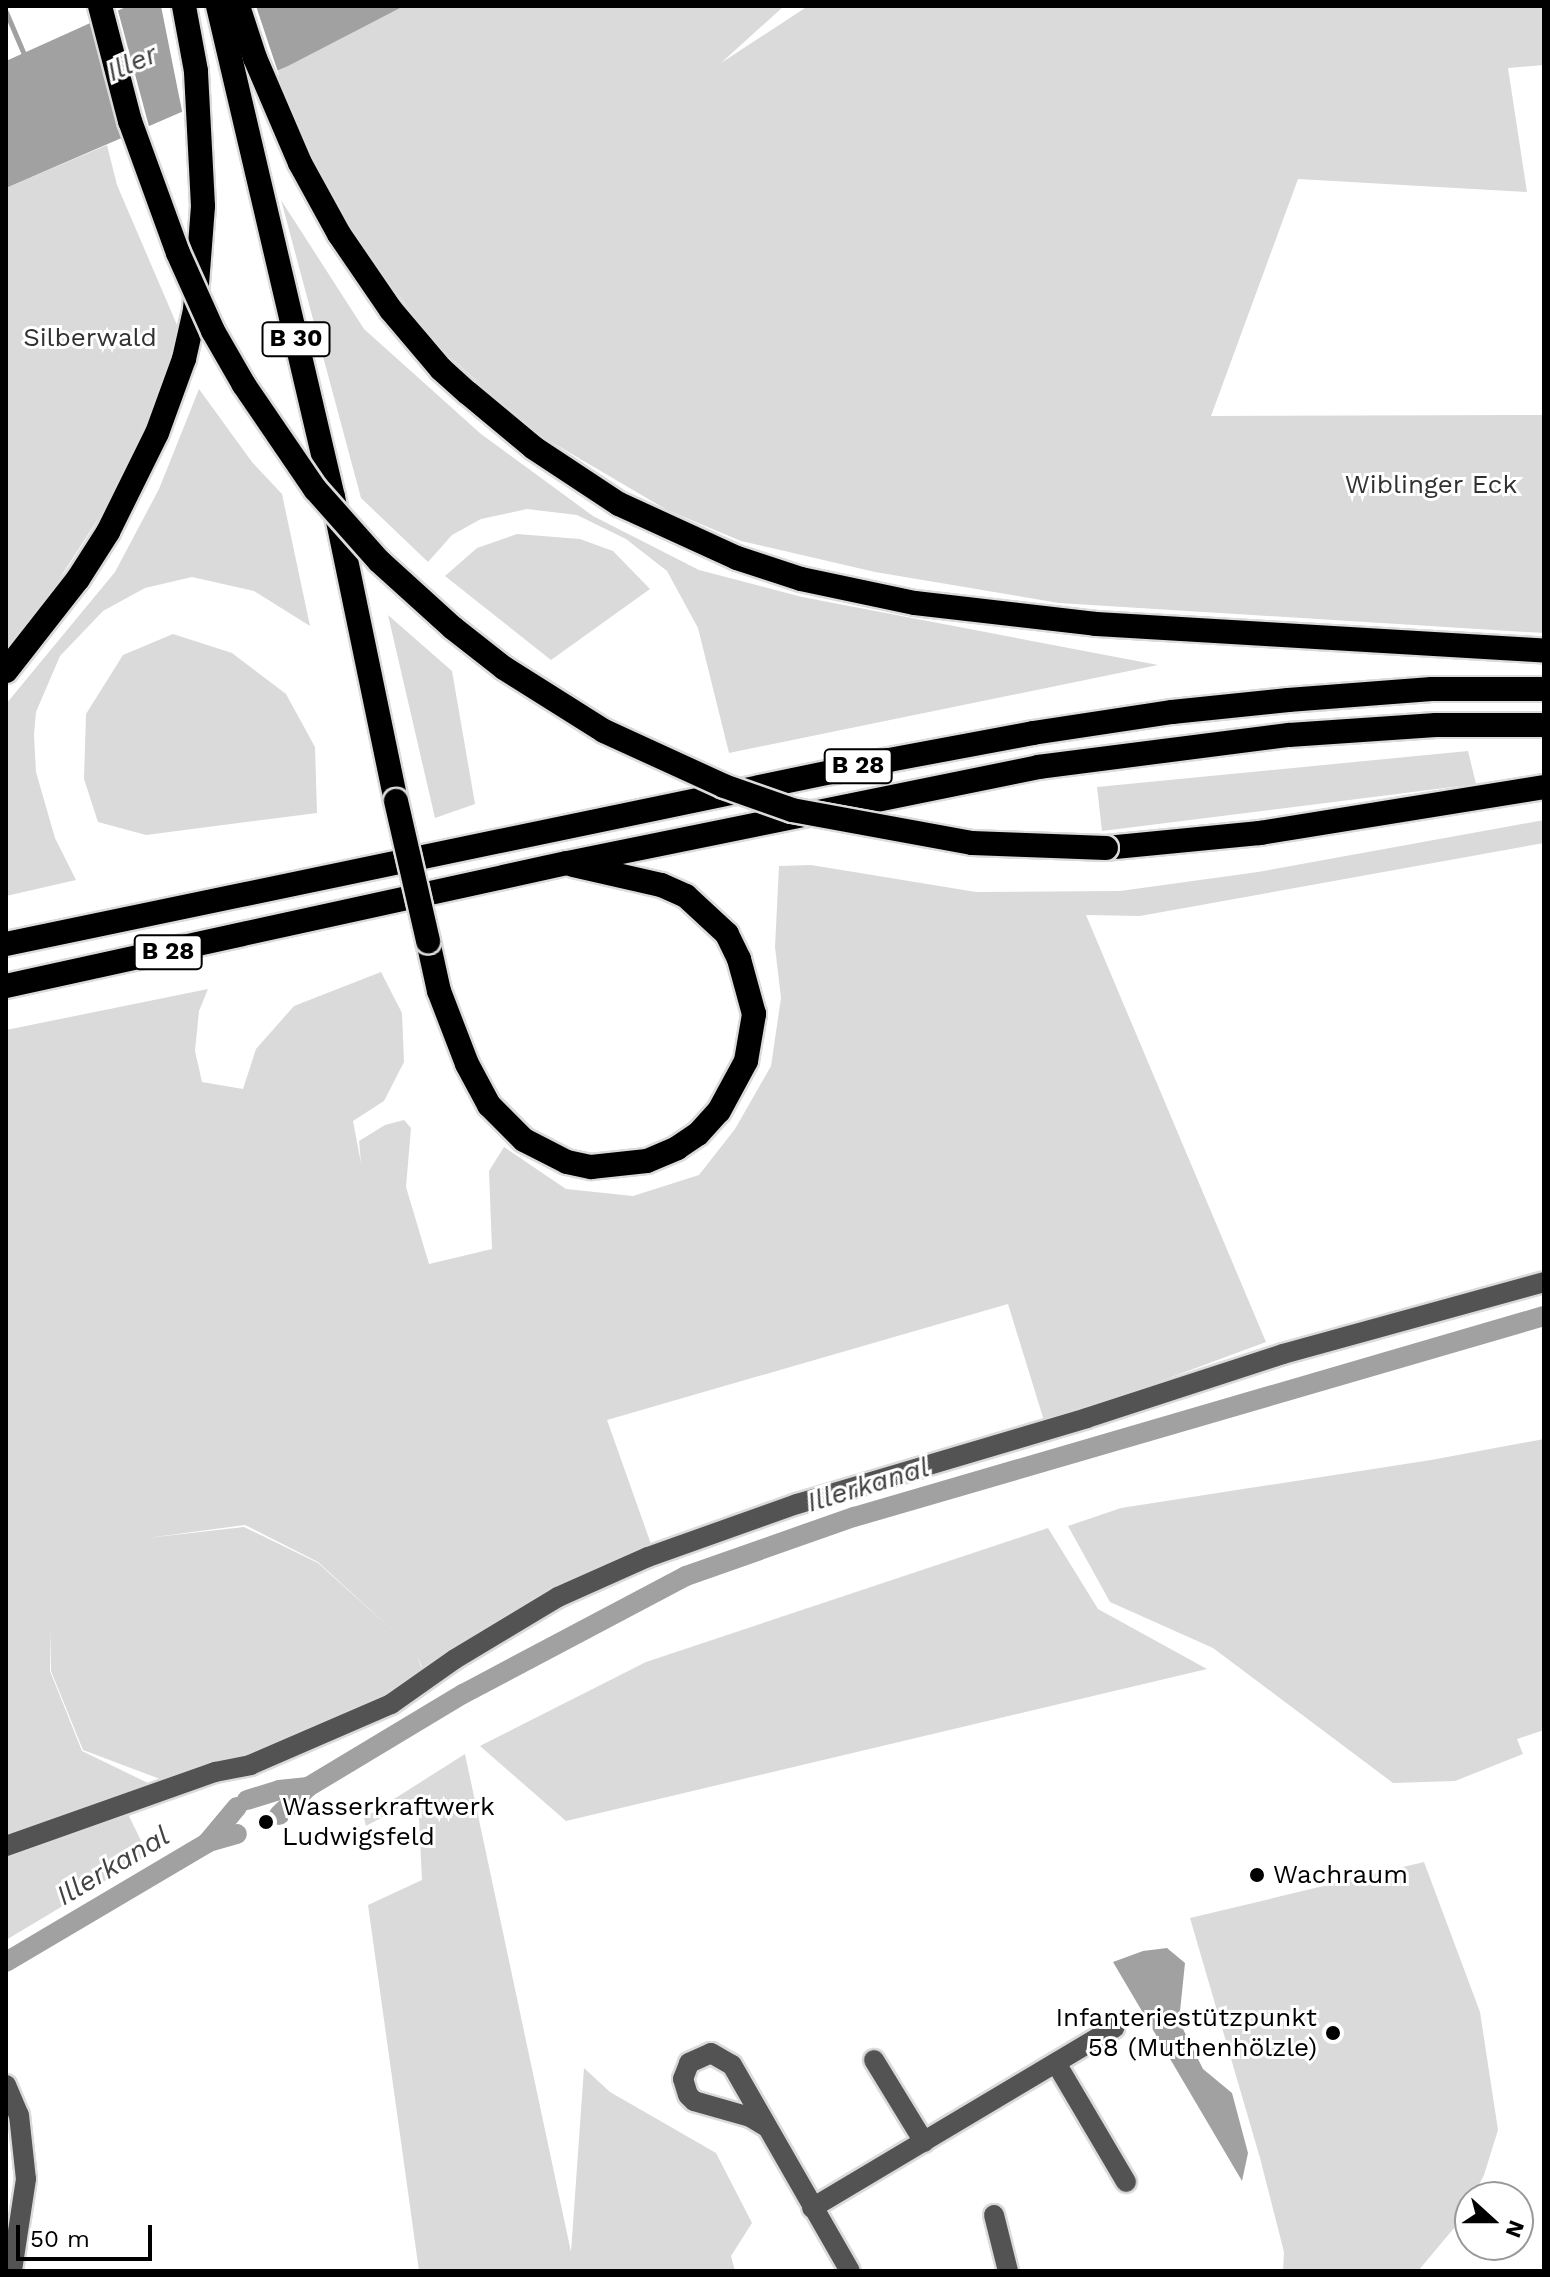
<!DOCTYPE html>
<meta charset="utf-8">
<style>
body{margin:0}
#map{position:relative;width:1550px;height:2277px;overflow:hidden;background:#fff;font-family:"Work Sans",sans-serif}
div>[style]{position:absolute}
.green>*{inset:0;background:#dadada}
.water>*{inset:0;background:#a1a1a1}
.pier>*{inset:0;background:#fff;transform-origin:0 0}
.stream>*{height:5px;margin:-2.5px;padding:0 2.5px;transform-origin:2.5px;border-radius:2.5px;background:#a1a1a1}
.canal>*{height:20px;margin:-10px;padding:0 10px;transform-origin:10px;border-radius:10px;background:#a1a1a1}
.roads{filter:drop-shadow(2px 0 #dbdbdb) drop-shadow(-2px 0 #dbdbdb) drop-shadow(0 2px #dbdbdb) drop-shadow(0 -2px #dbdbdb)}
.minor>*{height:20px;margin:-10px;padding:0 10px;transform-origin:10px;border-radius:10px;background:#535353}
.highway>*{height:24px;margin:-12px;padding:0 12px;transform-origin:12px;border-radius:12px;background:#000}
.bridges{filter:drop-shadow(2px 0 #dbdbdb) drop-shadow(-2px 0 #dbdbdb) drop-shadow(0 2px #dbdbdb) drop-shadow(0 -2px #dbdbdb)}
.highway-bridge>*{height:24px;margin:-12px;padding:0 12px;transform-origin:12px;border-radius:12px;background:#000}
.dots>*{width:22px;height:22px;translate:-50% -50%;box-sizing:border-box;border:4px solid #fff;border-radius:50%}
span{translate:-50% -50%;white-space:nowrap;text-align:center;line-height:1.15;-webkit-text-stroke:6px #fff;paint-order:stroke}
.shield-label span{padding:2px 6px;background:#fff;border:2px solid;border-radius:6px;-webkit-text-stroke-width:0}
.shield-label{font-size:24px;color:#000;font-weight:700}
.park-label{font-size:26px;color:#313131}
.poi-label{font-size:26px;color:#000}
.left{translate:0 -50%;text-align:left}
.right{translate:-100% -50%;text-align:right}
.water-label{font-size:28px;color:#424242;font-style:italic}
.frame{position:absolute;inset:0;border:8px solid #000;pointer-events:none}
.north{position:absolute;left:1454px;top:2181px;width:80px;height:80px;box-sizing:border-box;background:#fff;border:2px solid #999;border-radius:50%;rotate:111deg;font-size:22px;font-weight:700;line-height:32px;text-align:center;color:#000}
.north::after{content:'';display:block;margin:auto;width:28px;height:36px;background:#000;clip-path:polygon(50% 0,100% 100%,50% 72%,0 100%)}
.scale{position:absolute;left:16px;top:2225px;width:136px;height:36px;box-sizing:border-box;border:4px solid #000;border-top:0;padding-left:10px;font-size:24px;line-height:28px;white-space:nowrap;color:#000;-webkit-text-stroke:6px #fff;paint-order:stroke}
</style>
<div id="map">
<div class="green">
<div style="clip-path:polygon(404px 6px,784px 6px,721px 63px,808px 6px,1544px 6px,1544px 65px,1508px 68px,1527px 192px,1298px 179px,1211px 416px,1544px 415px,1544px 633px,1059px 603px,875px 572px,741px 541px,667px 510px,531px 430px,438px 346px,362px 248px,317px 174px,275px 72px)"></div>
<div style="clip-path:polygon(107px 145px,117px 185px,183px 339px,113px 496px,34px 618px,6px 651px,6px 188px)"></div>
<div style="clip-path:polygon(281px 200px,364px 329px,481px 434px,593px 516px,699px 570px,802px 597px,1158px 665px,729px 753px,698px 628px,667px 571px,626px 539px,577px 515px,527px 509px,481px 519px,452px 535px,428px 562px,361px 498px)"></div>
<div style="clip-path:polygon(199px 389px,252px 462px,282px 494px,310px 626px,254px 591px,192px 577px,145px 588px,103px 611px,60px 656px,36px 712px,34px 735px,36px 772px,55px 838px,76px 880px,6px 896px,6px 704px,115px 572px,159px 489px)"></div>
<div style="clip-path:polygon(517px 534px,580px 539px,613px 551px,650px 589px,551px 660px,445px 576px,477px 548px)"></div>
<div style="clip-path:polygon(388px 615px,452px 671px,475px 804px,435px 818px)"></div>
<div style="clip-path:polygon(173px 634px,232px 653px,286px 694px,315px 747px,317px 813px,146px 835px,98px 822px,84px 779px,86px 714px,123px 655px)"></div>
<div style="clip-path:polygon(1468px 751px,1476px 784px,1102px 831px,1097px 787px)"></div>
<div style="clip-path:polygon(evenodd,1544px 820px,1544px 843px,1140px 916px,1086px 915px,1266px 1342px,1045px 1424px,1008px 1304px,607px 1420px,651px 1544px,560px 1591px,425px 1674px,417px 1656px,424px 1675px,293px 1756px,160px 1779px,83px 1750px,51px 1671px,50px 1627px,50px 1671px,82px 1751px,150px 1784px,6px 1843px,6px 1030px,208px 989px,199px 1011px,195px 1051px,202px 1082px,243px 1089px,256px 1049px,294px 1006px,381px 972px,402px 1013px,404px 1062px,384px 1101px,353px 1121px,361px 1163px,359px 1141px,385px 1125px,404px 1120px,411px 1128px,406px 1187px,429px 1264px,492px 1249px,489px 1171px,504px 1147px,566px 1189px,633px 1196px,699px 1175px,735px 1129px,771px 1066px,781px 998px,775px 947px,779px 866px,811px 865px,976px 892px,1120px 891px,1258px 872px,1544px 820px,245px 1525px,318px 1562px,400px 1637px,318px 1563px,244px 1527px,147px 1538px,245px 1525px)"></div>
<div style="clip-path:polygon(1544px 1439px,1544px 1730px,1517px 1739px,1523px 1754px,1455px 1781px,1393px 1783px,1213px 1648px,1110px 1602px,1068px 1526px,1121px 1508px,1431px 1460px)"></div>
<div style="clip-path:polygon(1048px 1528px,1098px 1609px,1207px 1669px,566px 1821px,480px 1746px,646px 1662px)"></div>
<div style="clip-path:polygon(465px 1754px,571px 2252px,584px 2068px,610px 2092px,716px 2153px,752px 2223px,731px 2256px,735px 2271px,419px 2271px,368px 1905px,422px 1880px,418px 1798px,366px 1826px,364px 1818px)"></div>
<div style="clip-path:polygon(126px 1810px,148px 1855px,6px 1940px,6px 1854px)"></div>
<div style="clip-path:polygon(1424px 1862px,1480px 2012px,1498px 2130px,1484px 2175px,1460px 2221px,1418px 2271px,1283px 2271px,1284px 2252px,1260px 2158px,1190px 1918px)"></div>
</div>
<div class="water">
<div style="clip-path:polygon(128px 6px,404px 6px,288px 66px,6px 188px,6px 61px)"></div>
<div style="clip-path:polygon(1167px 1948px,1185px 1963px,1179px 2021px,1203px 2069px,1232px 2093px,1248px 2153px,1242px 2181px,1113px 1962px,1143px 1951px)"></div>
</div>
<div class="pier">
<div style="clip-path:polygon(161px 6px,256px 6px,279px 75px,183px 116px)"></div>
<div style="left:117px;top:7px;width:127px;height:30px;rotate:75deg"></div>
</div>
<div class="stream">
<div style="left:6px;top:12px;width:51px;rotate:66.9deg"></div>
</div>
<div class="canal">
<div style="left:247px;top:1800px;width:34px;rotate:-17deg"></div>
<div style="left:279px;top:1790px;width:29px;rotate:-6deg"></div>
<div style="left:308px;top:1787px;width:181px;rotate:-31deg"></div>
<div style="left:463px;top:1694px;width:252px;rotate:-27.9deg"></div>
<div style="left:686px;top:1576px;width:178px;rotate:-19.4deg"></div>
<div style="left:854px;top:1517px;width:719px;rotate:-16.24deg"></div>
<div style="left:279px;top:1815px;width:40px;rotate:-44deg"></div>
<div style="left:209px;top:1842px;width:29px;rotate:-16deg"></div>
<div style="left:6px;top:1962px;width:234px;rotate:-30.6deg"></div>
<div style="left:207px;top:1843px;width:47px;rotate:-50.2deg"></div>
</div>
<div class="roads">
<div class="minor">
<div style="left:6px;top:1846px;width:222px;rotate:-19.5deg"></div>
<div style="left:215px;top:1772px;width:36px;rotate:-11deg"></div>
<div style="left:250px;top:1765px;width:154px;rotate:-23.4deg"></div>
<div style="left:391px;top:1704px;width:78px;rotate:-35.1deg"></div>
<div style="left:455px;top:1659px;width:120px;rotate:-31deg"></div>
<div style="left:558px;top:1597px;width:98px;rotate:-24deg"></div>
<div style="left:648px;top:1557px;width:158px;rotate:-19.6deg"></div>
<div style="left:797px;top:1504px;width:302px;rotate:-16.5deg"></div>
<div style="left:1087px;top:1418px;width:206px;rotate:-18.1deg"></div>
<div style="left:1283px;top:1354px;width:271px;rotate:-15.4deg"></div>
<div style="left:874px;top:2060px;width:96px;rotate:58.6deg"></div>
<div style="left:1056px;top:2063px;width:138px;rotate:59.5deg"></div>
<div style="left:6px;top:2085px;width:33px;rotate:67deg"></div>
<div style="left:19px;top:2115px;width:64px;rotate:83.8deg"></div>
<div style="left:26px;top:2179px;width:93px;rotate:98.7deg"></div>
<div style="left:765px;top:2126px;width:17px;rotate:-149deg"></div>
<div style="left:750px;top:2117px;width:58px;rotate:-164.1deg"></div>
<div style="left:694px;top:2101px;width:8px;rotate:-135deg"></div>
<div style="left:688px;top:2095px;width:17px;rotate:-107deg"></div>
<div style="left:683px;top:2079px;width:17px;rotate:-69deg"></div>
<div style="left:689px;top:2063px;width:24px;rotate:-24deg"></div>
<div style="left:711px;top:2053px;width:24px;rotate:30deg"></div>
<div style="left:732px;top:2065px;width:237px;rotate:60.2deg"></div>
<div style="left:812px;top:2208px;width:352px;rotate:-30.8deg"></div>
<div style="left:994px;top:2215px;width:58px;rotate:76deg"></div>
</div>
<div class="highway">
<div style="left:218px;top:6px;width:504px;rotate:76.82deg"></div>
<div style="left:333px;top:497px;width:310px;rotate:78.3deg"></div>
<div style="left:238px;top:6px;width:55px;rotate:71.9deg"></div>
<div style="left:255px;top:58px;width:114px;rotate:66.8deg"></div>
<div style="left:300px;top:163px;width:81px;rotate:61.2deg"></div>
<div style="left:339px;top:234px;width:92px;rotate:55.6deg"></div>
<div style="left:391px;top:310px;width:77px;rotate:49.7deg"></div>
<div style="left:441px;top:369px;width:36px;rotate:42deg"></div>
<div style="left:468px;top:393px;width:86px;rotate:39.8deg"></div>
<div style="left:534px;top:448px;width:102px;rotate:33.4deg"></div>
<div style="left:619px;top:504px;width:130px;rotate:24.6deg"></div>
<div style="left:737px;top:558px;width:67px;rotate:18.2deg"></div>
<div style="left:801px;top:579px;width:116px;rotate:11.9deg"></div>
<div style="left:915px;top:603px;width:182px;rotate:6.6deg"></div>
<div style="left:1096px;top:624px;width:449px;rotate:3.4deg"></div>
<div style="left:6px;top:671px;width:117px;rotate:-52deg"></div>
<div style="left:78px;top:579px;width:56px;rotate:-57.4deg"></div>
<div style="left:108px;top:532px;width:110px;rotate:-63.7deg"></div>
<div style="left:157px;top:433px;width:79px;rotate:-70deg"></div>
<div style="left:184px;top:359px;width:50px;rotate:-77.3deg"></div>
<div style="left:195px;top:310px;width:104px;rotate:-85.6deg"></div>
<div style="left:203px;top:206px;width:135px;rotate:-93deg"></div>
<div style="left:196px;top:71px;width:66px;rotate:-100.5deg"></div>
<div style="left:1106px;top:848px;width:155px;rotate:-5.6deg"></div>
<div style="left:1260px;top:833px;width:288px;rotate:-9.2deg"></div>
<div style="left:428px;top:941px;width:51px;rotate:77.6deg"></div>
<div style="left:439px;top:991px;width:78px;rotate:69deg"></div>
<div style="left:467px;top:1064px;width:47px;rotate:61.8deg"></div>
<div style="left:489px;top:1105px;width:49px;rotate:45deg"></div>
<div style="left:524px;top:1140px;width:48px;rotate:27.1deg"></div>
<div style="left:567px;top:1162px;width:25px;rotate:12deg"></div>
<div style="left:591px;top:1167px;width:56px;rotate:-6.1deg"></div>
<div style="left:647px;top:1161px;width:33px;rotate:-23deg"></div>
<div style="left:677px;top:1148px;width:25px;rotate:-34deg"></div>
<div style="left:698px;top:1134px;width:31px;rotate:-48deg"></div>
<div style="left:719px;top:1111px;width:57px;rotate:-61.6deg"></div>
<div style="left:746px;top:1061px;width:48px;rotate:-80.3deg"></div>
<div style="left:754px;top:1014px;width:57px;rotate:-105.3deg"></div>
<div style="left:739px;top:959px;width:28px;rotate:-116deg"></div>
<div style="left:727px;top:934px;width:56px;rotate:-137.2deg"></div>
<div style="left:686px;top:896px;width:27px;rotate:-156deg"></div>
<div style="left:661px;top:885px;width:90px;rotate:-167.2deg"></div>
<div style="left:6px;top:944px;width:902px;rotate:-11.77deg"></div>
<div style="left:889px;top:760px;width:147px;rotate:-10.6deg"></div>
<div style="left:1033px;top:733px;width:141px;rotate:-8.6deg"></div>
<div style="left:1172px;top:712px;width:117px;rotate:-5.9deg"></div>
<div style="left:1288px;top:700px;width:144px;rotate:-4.4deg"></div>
<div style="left:1432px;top:689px;width:112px"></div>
<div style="left:6px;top:986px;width:574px;rotate:-12.37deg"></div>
<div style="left:567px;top:863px;width:481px;rotate:-11.5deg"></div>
<div style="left:1038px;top:767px;width:253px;rotate:-7.3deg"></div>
<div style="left:1289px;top:735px;width:147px;rotate:-3.9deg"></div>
<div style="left:1436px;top:725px;width:108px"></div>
</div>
</div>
<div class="bridges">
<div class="highway-bridge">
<div style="left:100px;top:6px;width:119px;rotate:75.4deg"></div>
<div style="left:130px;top:121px;width:140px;rotate:70deg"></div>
<div style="left:178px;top:253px;width:85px;rotate:65.8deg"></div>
<div style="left:213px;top:331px;width:62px;rotate:60.1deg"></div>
<div style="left:244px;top:385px;width:126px;rotate:55.7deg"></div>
<div style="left:315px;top:489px;width:96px;rotate:48.4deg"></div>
<div style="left:379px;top:561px;width:100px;rotate:42.2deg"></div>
<div style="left:453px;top:628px;width:65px;rotate:38.1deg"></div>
<div style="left:504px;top:668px;width:118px;rotate:32.2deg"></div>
<div style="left:604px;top:731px;width:132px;rotate:24.6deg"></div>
<div style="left:724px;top:786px;width:72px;rotate:19.4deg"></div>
<div style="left:792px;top:810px;width:183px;rotate:10.4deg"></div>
<div style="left:972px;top:843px;width:134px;rotate:2.1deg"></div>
<div style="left:396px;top:801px;width:144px;rotate:77.1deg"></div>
</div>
</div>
<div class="dots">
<div style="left:266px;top:1822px;background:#000"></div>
<div style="left:1257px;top:1875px;background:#000"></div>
<div style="left:1333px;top:2033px;background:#000"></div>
</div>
<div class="shield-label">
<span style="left:296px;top:339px">B 30</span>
<span style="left:858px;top:766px">B 28</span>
<span style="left:168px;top:952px">B 28</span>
</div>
<div class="park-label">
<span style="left:90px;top:338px">Silberwald</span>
<span style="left:1431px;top:485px">Wiblinger Eck</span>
</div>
<div class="poi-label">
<span class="left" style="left:282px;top:1822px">Wasserkraftwerk<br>Ludwigsfeld</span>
<span class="left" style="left:1273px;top:1875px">Wachraum</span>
<span class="right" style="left:1317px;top:2033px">Infanteriestützpunkt<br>58 (Muthenhölzle)</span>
</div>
<div class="water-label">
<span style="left:132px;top:63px;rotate:-24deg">Iller</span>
<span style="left:868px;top:1485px;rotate:-17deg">Illerkanal</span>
<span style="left:113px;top:1866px;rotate:-31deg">Illerkanal</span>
</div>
<div class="frame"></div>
<div class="north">N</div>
<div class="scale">50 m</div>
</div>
